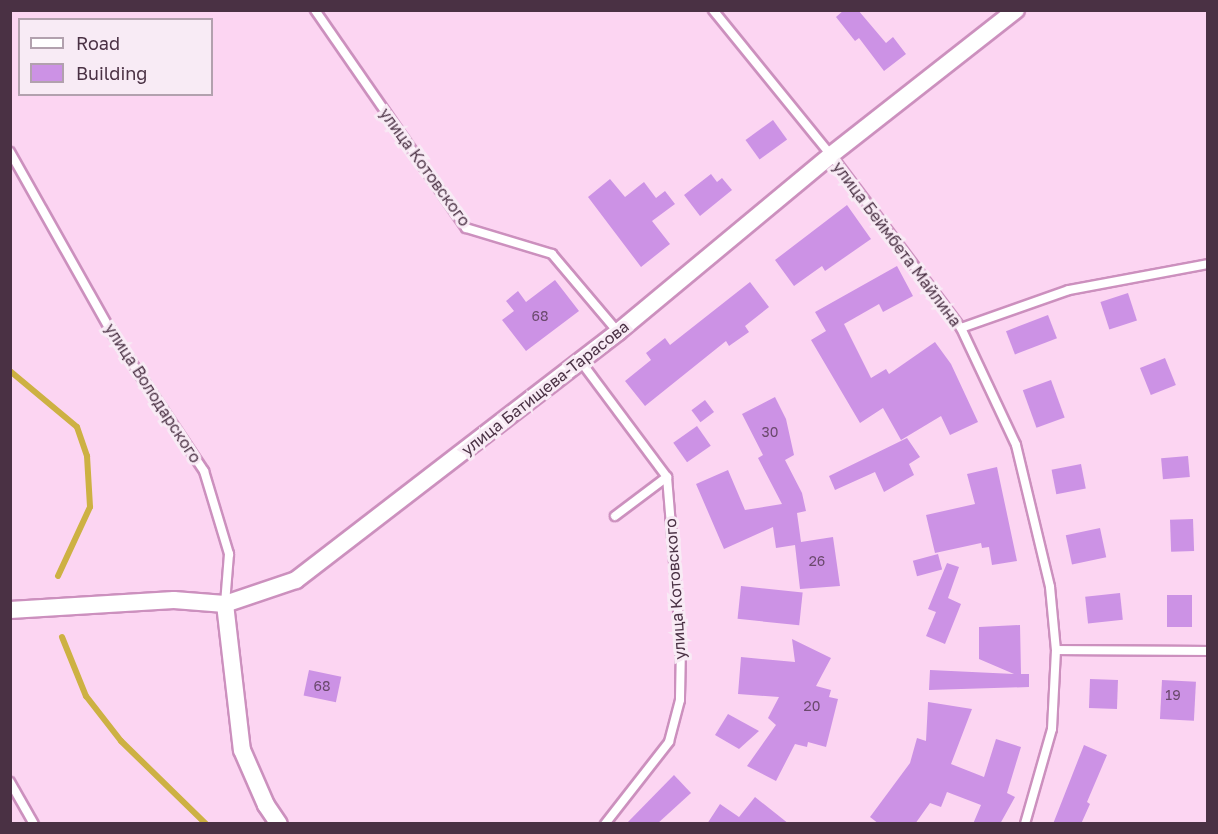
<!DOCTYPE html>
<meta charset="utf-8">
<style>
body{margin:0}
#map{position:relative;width:1218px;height:834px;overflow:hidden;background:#fcd5f2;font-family:"Golos Text",sans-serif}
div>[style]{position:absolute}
.stream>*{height:6px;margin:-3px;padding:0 3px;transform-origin:3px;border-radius:3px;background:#cdb143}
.building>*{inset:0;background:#cc92e5;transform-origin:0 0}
.roads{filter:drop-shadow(2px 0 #cc90be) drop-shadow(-2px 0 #cc90be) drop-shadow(0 2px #cc90be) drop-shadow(0 -2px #cc90be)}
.service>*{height:8px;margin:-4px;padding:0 4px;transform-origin:4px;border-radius:4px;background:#fff}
.minor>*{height:16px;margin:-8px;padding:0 8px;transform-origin:8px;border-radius:8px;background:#fff}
span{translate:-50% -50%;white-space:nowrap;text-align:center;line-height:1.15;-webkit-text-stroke:6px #f8ebf5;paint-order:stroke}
.number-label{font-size:14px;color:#6a496c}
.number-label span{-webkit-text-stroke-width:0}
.street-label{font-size:16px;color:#4a3144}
.frame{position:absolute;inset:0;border:12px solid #4a3144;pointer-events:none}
.legend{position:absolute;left:18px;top:18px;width:195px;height:78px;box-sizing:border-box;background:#f8ebf5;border:2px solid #b2a1ae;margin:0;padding:8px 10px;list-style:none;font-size:18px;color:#4a3144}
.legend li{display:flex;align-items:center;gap:12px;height:30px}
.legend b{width:30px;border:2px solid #b2a1ae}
</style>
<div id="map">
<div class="stream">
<div style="left:10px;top:371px;width:87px;rotate:39.9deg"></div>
<div style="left:77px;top:427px;width:31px;rotate:71deg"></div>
<div style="left:87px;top:456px;width:51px;rotate:86.6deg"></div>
<div style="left:90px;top:507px;width:76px;rotate:114.9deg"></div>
<div style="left:62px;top:637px;width:64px;rotate:67.9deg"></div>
<div style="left:86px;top:696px;width:57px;rotate:52.1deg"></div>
<div style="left:121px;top:741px;width:119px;rotate:44.3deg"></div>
</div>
<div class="building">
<div style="clip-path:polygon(844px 10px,858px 10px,886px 43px,893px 37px,906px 54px,884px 71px,859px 38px,855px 41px,836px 17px)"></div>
<div style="left:773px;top:120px;width:24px;height:34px;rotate:54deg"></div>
<div style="clip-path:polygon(711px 174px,717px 182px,722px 178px,732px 190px,700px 216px,684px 195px)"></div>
<div style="clip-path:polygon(610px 179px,625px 197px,644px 182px,656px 198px,665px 191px,675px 204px,652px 221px,670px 244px,641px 267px,588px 197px)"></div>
<div style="clip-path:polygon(847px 205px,871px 239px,825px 271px,822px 266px,794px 286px,775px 260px)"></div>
<div style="clip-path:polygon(897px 266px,913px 296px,883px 312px,879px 304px,844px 324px,871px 378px,886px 369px,889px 374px,935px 342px,951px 364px,978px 422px,950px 435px,941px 416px,901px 440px,883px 408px,860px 423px,811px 340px,826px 331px,815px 312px)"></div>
<div style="clip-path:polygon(555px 280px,579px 311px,526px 351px,502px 320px,514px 311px,506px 301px,518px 291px,526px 302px)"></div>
<div style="clip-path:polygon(750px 282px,769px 307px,745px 326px,749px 332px,729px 346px,726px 341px,645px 406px,625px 381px,651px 360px,646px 353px,665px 338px,670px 345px)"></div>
<div style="left:1128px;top:293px;width:29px;height:29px;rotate:72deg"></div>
<div style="left:1048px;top:315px;width:25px;height:45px;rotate:69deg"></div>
<div style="left:1165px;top:358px;width:29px;height:27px;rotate:68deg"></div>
<div style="left:1051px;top:380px;width:40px;height:30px;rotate:70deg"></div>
<div style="clip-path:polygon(775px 397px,786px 419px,794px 455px,785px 460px,802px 493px,806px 511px,797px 513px,801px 542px,833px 537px,840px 586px,800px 589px,795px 545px,776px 548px,773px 527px,724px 549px,696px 484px,728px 470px,745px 510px,782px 504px,758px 458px,763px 455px,742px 414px)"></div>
<div style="left:705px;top:400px;width:15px;height:17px;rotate:53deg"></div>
<div style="left:697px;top:426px;width:24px;height:29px;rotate:55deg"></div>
<div style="clip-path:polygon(907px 438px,920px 457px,909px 464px,914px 475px,884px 492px,875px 472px,835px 490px,829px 476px)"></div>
<div style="left:1188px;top:456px;width:21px;height:27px;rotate:85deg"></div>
<div style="left:1081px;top:464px;width:25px;height:30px;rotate:79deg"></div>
<div style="clip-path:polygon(997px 467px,1017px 561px,992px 565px,989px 547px,982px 548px,981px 543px,935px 553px,926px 515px,975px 504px,967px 474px)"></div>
<div style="left:1193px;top:519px;width:32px;height:23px;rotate:88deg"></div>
<div style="left:1100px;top:528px;width:30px;height:35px;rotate:78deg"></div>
<div style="left:938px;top:554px;width:16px;height:26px;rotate:75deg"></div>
<div style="clip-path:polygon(947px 563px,959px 567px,948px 598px,961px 604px,945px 644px,926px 636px,936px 612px,928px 609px)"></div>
<div style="left:741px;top:586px;width:62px;height:33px;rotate:6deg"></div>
<div style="left:1120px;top:593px;width:27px;height:35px;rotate:84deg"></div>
<div style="left:1167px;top:595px;width:25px;height:32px"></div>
<div style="clip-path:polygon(1020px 625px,1021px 674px,1029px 674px,1029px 687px,929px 690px,930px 670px,1014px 674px,979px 659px,979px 627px)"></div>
<div style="clip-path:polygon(792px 639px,831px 658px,816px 686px,831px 690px,829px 697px,838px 699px,826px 747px,808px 742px,807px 747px,795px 744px,776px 781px,747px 766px,776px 725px,768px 718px,779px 697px,738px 694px,741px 657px,795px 662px)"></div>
<div style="left:309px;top:670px;width:33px;height:26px;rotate:12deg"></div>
<div style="left:1090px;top:679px;width:28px;height:29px;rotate:2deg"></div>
<div style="left:1162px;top:680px;width:34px;height:39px;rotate:3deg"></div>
<div style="clip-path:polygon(928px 702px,972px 709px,951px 764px,984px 777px,996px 739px,1021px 747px,1007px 793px,1015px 797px,1000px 824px,973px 824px,981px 805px,947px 792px,941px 807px,930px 803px,915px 824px,879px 824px,870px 817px,910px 763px,917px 738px,926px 741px)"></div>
<div style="clip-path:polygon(728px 714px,759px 731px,739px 749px,715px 735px)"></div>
<div style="clip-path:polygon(1084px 745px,1107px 755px,1087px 802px,1090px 804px,1081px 824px,1053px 824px)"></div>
<div style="clip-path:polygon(674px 775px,691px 793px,657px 824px,626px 824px)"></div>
<div style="clip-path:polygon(755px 797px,789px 824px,707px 824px,720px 804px,739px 817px)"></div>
</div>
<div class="roads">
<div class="service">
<div style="left:315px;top:10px;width:265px;rotate:55.3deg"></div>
<div style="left:466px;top:228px;width:90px;rotate:16.8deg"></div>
<div style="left:552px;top:254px;width:102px;rotate:49.8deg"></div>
<div style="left:713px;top:10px;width:187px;rotate:50.9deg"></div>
<div style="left:831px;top:155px;width:216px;rotate:53.1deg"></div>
<div style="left:961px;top:328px;width:129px;rotate:64.8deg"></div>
<div style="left:1016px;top:445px;width:146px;rotate:76.5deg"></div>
<div style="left:1050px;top:587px;width:63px;rotate:84.6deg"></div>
<div style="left:1056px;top:650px;width:79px;rotate:92.9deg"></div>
<div style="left:1052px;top:729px;width:99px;rotate:105.9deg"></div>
<div style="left:10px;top:152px;width:208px;rotate:60.6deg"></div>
<div style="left:112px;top:333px;width:166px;rotate:56.3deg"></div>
<div style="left:204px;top:471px;width:87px;rotate:73.2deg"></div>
<div style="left:229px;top:554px;width:50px;rotate:94.6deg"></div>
<div style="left:961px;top:328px;width:114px;rotate:-19.4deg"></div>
<div style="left:1069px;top:290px;width:141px;rotate:-10.6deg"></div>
<div style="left:579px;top:359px;width:147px;rotate:53.3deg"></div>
<div style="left:667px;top:477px;width:170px;rotate:85.3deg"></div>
<div style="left:681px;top:646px;width:54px;rotate:91.1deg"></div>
<div style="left:680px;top:700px;width:43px;rotate:104.7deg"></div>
<div style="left:669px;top:742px;width:104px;rotate:128deg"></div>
<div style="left:615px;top:516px;width:65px;rotate:-36.9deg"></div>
<div style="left:1056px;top:650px;width:152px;rotate:0.4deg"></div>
<div style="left:10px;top:782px;width:48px;rotate:60.3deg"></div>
</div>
<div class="minor">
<div style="left:225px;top:604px;width:147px;rotate:83.4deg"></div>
<div style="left:242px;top:750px;width:60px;rotate:66.4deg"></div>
<div style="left:266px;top:805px;width:23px;rotate:56deg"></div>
<div style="left:10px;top:610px;width:164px;rotate:-3.5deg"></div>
<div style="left:174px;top:600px;width:51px;rotate:4.5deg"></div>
<div style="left:225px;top:604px;width:75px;rotate:-18.7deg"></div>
<div style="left:296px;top:580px;width:406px;rotate:-37.6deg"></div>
<div style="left:618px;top:332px;width:277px;rotate:-39.7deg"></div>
<div style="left:831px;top:155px;width:235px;rotate:-38.1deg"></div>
</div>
</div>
<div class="number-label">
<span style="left:540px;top:316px">68</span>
<span style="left:770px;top:432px">30</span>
<span style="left:817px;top:561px">26</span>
<span style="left:322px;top:686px">68</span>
<span style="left:1173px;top:695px">19</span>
<span style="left:812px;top:706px">20</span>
</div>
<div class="street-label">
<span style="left:425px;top:167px;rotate:54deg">улица Котовского</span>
<span style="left:897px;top:244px;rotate:53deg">улица Беймбета Майлина</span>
<span style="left:545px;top:388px;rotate:-38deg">улица Батищева-Тарасова</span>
<span style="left:153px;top:393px;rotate:57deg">улица Володарского</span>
<span style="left:675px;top:589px;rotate:-94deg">улица Котовского</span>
</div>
<div class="frame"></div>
<ul class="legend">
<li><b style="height:8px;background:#fff"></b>Road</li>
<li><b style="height:16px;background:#cc92e5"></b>Building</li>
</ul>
</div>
